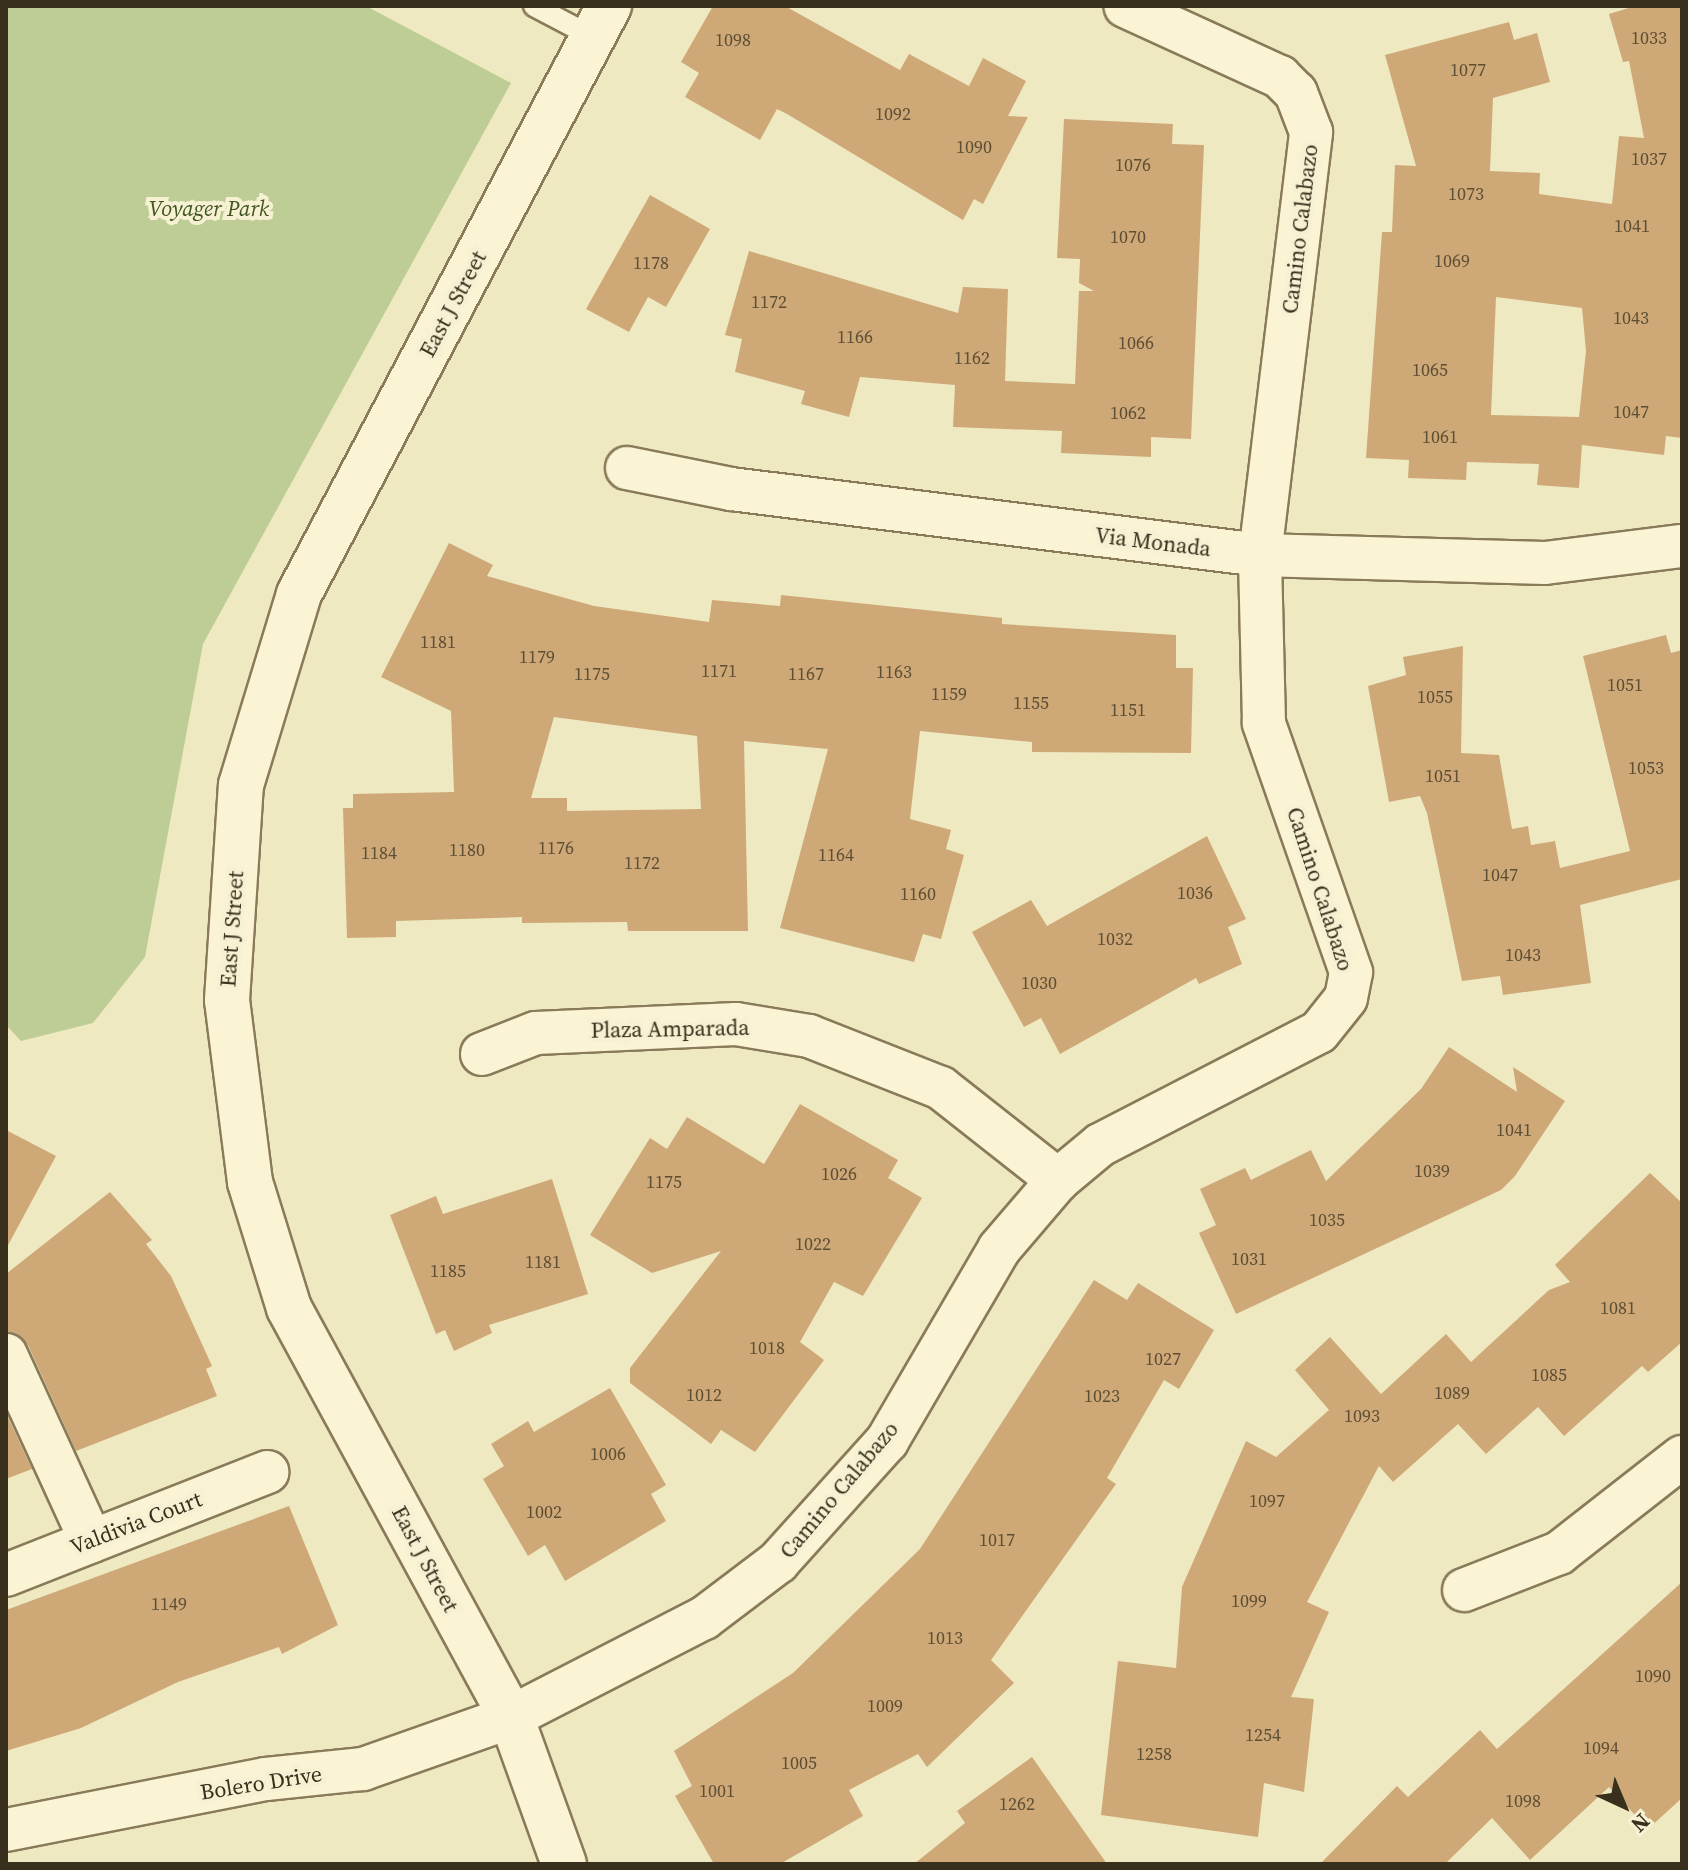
<!DOCTYPE html>
<style>
body{margin:0}
#map{position:relative;width:1688px;height:1870px;overflow:hidden;background:#efe9c2;font-family:"Source Serif 4",serif}
div>[style]{position:absolute}
.green>*{inset:0;background:#becd96}
.building>*{inset:0;background:#cea977}
.roads{filter:drop-shadow(2px 0 #897a59) drop-shadow(-2px 0 #897a59) drop-shadow(0 2px #897a59) drop-shadow(0 -2px #897a59)}
.lane>*{height:20px;margin:-10px;padding:0 10px;transform-origin:10px;border-radius:10px;background:#faf4d5}
.street>*{height:42px;margin:-21px;padding:0 21px;transform-origin:21px;border-radius:21px;background:#faf4d5}
.secondary>*{height:44px;margin:-22px;padding:0 22px;transform-origin:22px;border-radius:22px;background:#faf4d5}
span{translate:-50% -50%;white-space:nowrap;text-align:center;line-height:1.15;-webkit-text-stroke:8px #f6f1d2;paint-order:stroke}
.number-label{font-size:18px;color:#5e4e34}
.number-label span{-webkit-text-stroke-width:0}
.park-label{font-size:22px;color:#415623;font-style:italic}
.street-label{font-size:22px;color:#392f1d}
.frame{position:absolute;inset:0;border:8px solid #392f1d;pointer-events:none}
.north{position:absolute;left:1584px;top:1766px;width:80px;height:80px;-webkit-text-stroke:6px #f6f1d2;paint-order:stroke;rotate:136deg;font-size:22px;font-weight:700;line-height:32px;text-align:center;color:#392f1d}
.north::after{content:'';display:block;margin:auto;width:28px;height:36px;background:#392f1d;clip-path:polygon(50% 0,100% 100%,50% 72%,0 100%)}
</style>
<div id="map">
<div class="green">
<div style="clip-path:polygon(6px 6px,366px 6px,511px 83px,203px 644px,145px 957px,93px 1023px,21px 1041px,6px 1025px)"></div>
</div>
<div class="building">
<div style="clip-path:polygon(713px 6px,785px 6px,900px 70px,909px 54px,969px 86px,983px 58px,1026px 81px,1008px 116px,1028px 117px,983px 204px,974px 199px,963px 220px,787px 114px,777px 109px,760px 140px,685px 97px,699px 73px,681px 62px)"></div>
<div style="clip-path:polygon(evenodd,1635px 6px,1682px 6px,1682px 438px,1666px 436px,1664px 455px,1582px 445px,1579px 488px,1537px 485px,1539px 464px,1467px 462px,1466px 480px,1408px 478px,1409px 460px,1366px 458px,1382px 232px,1392px 232px,1395px 165px,1416px 166px,1385px 55px,1509px 22px,1514px 40px,1537px 33px,1550px 82px,1493px 98px,1490px 171px,1540px 173px,1539px 194px,1612px 204px,1619px 136px,1644px 138px,1629px 61px,1623px 62px,1609px 14px,1635px 6px,1496px 297px,1582px 308px,1586px 351px,1579px 417px,1491px 415px,1496px 297px)"></div>
<div style="clip-path:polygon(1064px 119px,1173px 124px,1172px 144px,1204px 145px,1191px 439px,1151px 437px,1151px 457px,1061px 453px,1062px 431px,953px 427px,955px 385px,860px 377px,849px 417px,801px 404px,805px 391px,735px 372px,742px 339px,725px 335px,749px 251px,958px 313px,963px 287px,1008px 289px,1005px 381px,1075px 384px,1079px 291px,1094px 291px,1079px 283px,1080px 259px,1057px 258px)"></div>
<div style="clip-path:polygon(650px 195px,710px 229px,666px 307px,648px 297px,629px 332px,586px 309px)"></div>
<div style="clip-path:polygon(evenodd,449px 543px,493px 565px,487px 576px,594px 606px,709px 622px,712px 600px,780px 606px,781px 595px,1002px 618px,1002px 624px,1176px 635px,1176px 668px,1193px 668px,1191px 753px,1032px 752px,1032px 742px,920px 731px,910px 819px,951px 830px,946px 849px,964px 855px,941px 939px,923px 934px,914px 962px,780px 928px,828px 749px,744px 741px,748px 931px,628px 931px,627px 922px,522px 923px,522px 917px,396px 921px,396px 937px,347px 938px,343px 808px,353px 808px,353px 794px,454px 792px,451px 711px,381px 677px,449px 543px,554px 717px,697px 736px,701px 809px,567px 811px,567px 798px,531px 798px,554px 717px)"></div>
<div style="clip-path:polygon(1666px 635px,1671px 653px,1682px 650px,1682px 879px,1580px 905px,1591px 983px,1503px 995px,1500px 976px,1462px 981px,1427px 813px,1420px 796px,1389px 802px,1368px 686px,1406px 675px,1403px 657px,1463px 646px,1461px 753px,1499px 755px,1512px 829px,1528px 826px,1531px 845px,1555px 841px,1560px 868px,1630px 851px,1583px 656px)"></div>
<div style="clip-path:polygon(1207px 836px,1246px 919px,1228px 927px,1242px 964px,1199px 984px,1196px 978px,1060px 1054px,1041px 1018px,1024px 1027px,972px 932px,1031px 900px,1047px 926px)"></div>
<div style="clip-path:polygon(1449px 1047px,1517px 1092px,1513px 1067px,1565px 1101px,1515px 1176px,1501px 1190px,1236px 1314px,1199px 1233px,1216px 1225px,1200px 1189px,1245px 1168px,1251px 1180px,1311px 1150px,1326px 1181px,1421px 1089px)"></div>
<div style="clip-path:polygon(800px 1104px,898px 1160px,888px 1178px,922px 1198px,863px 1296px,834px 1282px,800px 1342px,824px 1360px,755px 1452px,721px 1430px,711px 1444px,630px 1383px,630px 1368px,721px 1251px,652px 1273px,590px 1235px,650px 1138px,667px 1149px,687px 1117px,764px 1164px)"></div>
<div style="clip-path:polygon(6px 1130px,56px 1156px,6px 1249px)"></div>
<div style="clip-path:polygon(1650px 1173px,1682px 1203px,1682px 1342px,1648px 1372px,1642px 1366px,1564px 1436px,1538px 1407px,1486px 1454px,1458px 1424px,1393px 1482px,1379px 1466px,1307px 1602px,1329px 1612px,1291px 1697px,1314px 1699px,1304px 1792px,1264px 1783px,1258px 1837px,1101px 1815px,1118px 1661px,1176px 1668px,1182px 1587px,1246px 1441px,1276px 1457px,1329px 1410px,1295px 1370px,1330px 1337px,1381px 1394px,1446px 1334px,1471px 1362px,1549px 1290px,1570px 1282px,1555px 1265px)"></div>
<div style="clip-path:polygon(552px 1179px,588px 1294px,489px 1325px,492px 1333px,454px 1351px,445px 1330px,436px 1334px,390px 1215px,436px 1196px,443px 1214px)"></div>
<div style="clip-path:polygon(110px 1192px,152px 1240px,146px 1244px,171px 1276px,212px 1366px,206px 1369px,217px 1396px,76px 1451px,28px 1345px,6px 1331px,6px 1274px)"></div>
<div style="clip-path:polygon(1094px 1280px,1127px 1300px,1138px 1283px,1214px 1330px,1179px 1389px,1164px 1380px,1107px 1478px,1116px 1484px,991px 1660px,1014px 1683px,927px 1767px,918px 1754px,849px 1790px,863px 1816px,780px 1864px,714px 1864px,675px 1796px,692px 1786px,674px 1751px,793px 1673px,920px 1549px)"></div>
<div style="clip-path:polygon(610px 1388px,666px 1485px,651px 1494px,666px 1521px,565px 1581px,545px 1545px,528px 1556px,483px 1479px,504px 1466px,491px 1444px,528px 1421px,534px 1432px)"></div>
<div style="clip-path:polygon(6px 1413px,32px 1469px,6px 1479px)"></div>
<div style="clip-path:polygon(289px 1506px,338px 1625px,282px 1654px,279px 1647px,178px 1682px,81px 1728px,6px 1751px,6px 1610px)"></div>
<div style="clip-path:polygon(1682px 1582px,1682px 1798px,1648px 1829px,1609px 1787px,1530px 1860px,1492px 1818px,1445px 1864px,1320px 1864px,1397px 1786px,1408px 1797px,1480px 1730px,1497px 1749px)"></div>
<div style="clip-path:polygon(1032px 1757px,1107px 1864px,914px 1864px,965px 1823px,957px 1811px)"></div>
</div>
<div class="roads">
<div class="lane">
<div style="left:534px;top:6px;width:67px;rotate:27.7deg"></div>
</div>
<div class="street">
<div style="left:627px;top:468px;width:106px;rotate:11.4deg"></div>
<div style="left:731px;top:489px;width:533px;rotate:7.11deg"></div>
<div style="left:1260px;top:555px;width:285px;rotate:1.6deg"></div>
<div style="left:1545px;top:563px;width:138px;rotate:-7.1deg"></div>
<div style="left:482px;top:1054px;width:58px;rotate:-21.3deg"></div>
<div style="left:536px;top:1033px;width:200px;rotate:-2.6deg"></div>
<div style="left:736px;top:1024px;width:74px;rotate:9.3deg"></div>
<div style="left:809px;top:1036px;width:142px;rotate:21.5deg"></div>
<div style="left:941px;top:1088px;width:149px;rotate:38.2deg"></div>
<div style="left:6px;top:1355px;width:205px;rotate:65.4deg"></div>
<div style="left:6px;top:1575px;width:281px;rotate:-21.5deg"></div>
<div style="left:1464px;top:1590px;width:102px;rotate:-21.3deg"></div>
<div style="left:1559px;top:1553px;width:156px;rotate:-38deg"></div>
<div style="left:6px;top:1830px;width:265px;rotate:-11.1deg"></div>
<div style="left:266px;top:1779px;width:98px;rotate:-5.9deg"></div>
<div style="left:363px;top:1769px;width:157px;rotate:-19.4deg"></div>
<div style="left:511px;top:1717px;width:217px;rotate:-27.2deg"></div>
<div style="left:704px;top:1618px;width:93px;rotate:-37.1deg"></div>
<div style="left:778px;top:1562px;width:163px;rotate:-48deg"></div>
<div style="left:887px;top:1441px;width:222px;rotate:-59.7deg"></div>
<div style="left:999px;top:1249px;width:91px;rotate:-49.5deg"></div>
<div style="left:1058px;top:1180px;width:55px;rotate:-39.8deg"></div>
<div style="left:1100px;top:1145px;width:246px;rotate:-27.3deg"></div>
<div style="left:1319px;top:1032px;width:43px;rotate:-51.5deg"></div>
<div style="left:1346px;top:998px;width:26px;rotate:-79deg"></div>
<div style="left:1351px;top:972px;width:264px;rotate:-109.3deg"></div>
<div style="left:1264px;top:723px;width:168px;rotate:-91.4deg"></div>
<div style="left:1260px;top:555px;width:426px;rotate:-83.1deg"></div>
<div style="left:1311px;top:132px;width:42px;rotate:-111deg"></div>
<div style="left:1296px;top:93px;width:23px;rotate:-135deg"></div>
<div style="left:1280px;top:77px;width:170px;rotate:-155.4deg"></div>
</div>
<div class="secondary">
<div style="left:564px;top:1864px;width:156px;rotate:-109.8deg"></div>
<div style="left:511px;top:1717px;width:465px;rotate:-118.5deg"></div>
<div style="left:289px;top:1308px;width:132px;rotate:-107.2deg"></div>
<div style="left:250px;top:1182px;width:183px;rotate:-97.2deg"></div>
<div style="left:227px;top:1000px;width:215px;rotate:-86.3deg"></div>
<div style="left:241px;top:785px;width:200px;rotate:-73.1deg"></div>
<div style="left:299px;top:594px;width:665px;rotate:-62.2deg"></div>
</div>
</div>
<div class="number-label">
<span style="left:1649px;top:38px">1033</span>
<span style="left:733px;top:40px">1098</span>
<span style="left:1468px;top:70px">1077</span>
<span style="left:893px;top:114px">1092</span>
<span style="left:974px;top:147px">1090</span>
<span style="left:1649px;top:159px">1037</span>
<span style="left:1133px;top:165px">1076</span>
<span style="left:1466px;top:194px">1073</span>
<span style="left:1632px;top:226px">1041</span>
<span style="left:1128px;top:237px">1070</span>
<span style="left:1452px;top:261px">1069</span>
<span style="left:651px;top:263px">1178</span>
<span style="left:769px;top:302px">1172</span>
<span style="left:1631px;top:318px">1043</span>
<span style="left:855px;top:337px">1166</span>
<span style="left:1136px;top:343px">1066</span>
<span style="left:972px;top:358px">1162</span>
<span style="left:1430px;top:370px">1065</span>
<span style="left:1631px;top:412px">1047</span>
<span style="left:1128px;top:413px">1062</span>
<span style="left:1440px;top:437px">1061</span>
<span style="left:438px;top:642px">1181</span>
<span style="left:537px;top:657px">1179</span>
<span style="left:719px;top:671px">1171</span>
<span style="left:894px;top:672px">1163</span>
<span style="left:592px;top:674px">1175</span>
<span style="left:806px;top:674px">1167</span>
<span style="left:1625px;top:685px">1051</span>
<span style="left:949px;top:694px">1159</span>
<span style="left:1435px;top:697px">1055</span>
<span style="left:1031px;top:703px">1155</span>
<span style="left:1128px;top:710px">1151</span>
<span style="left:1646px;top:768px">1053</span>
<span style="left:1443px;top:776px">1051</span>
<span style="left:556px;top:848px">1176</span>
<span style="left:467px;top:850px">1180</span>
<span style="left:379px;top:853px">1184</span>
<span style="left:836px;top:855px">1164</span>
<span style="left:642px;top:863px">1172</span>
<span style="left:1500px;top:875px">1047</span>
<span style="left:1195px;top:893px">1036</span>
<span style="left:918px;top:894px">1160</span>
<span style="left:1115px;top:939px">1032</span>
<span style="left:1523px;top:955px">1043</span>
<span style="left:1039px;top:983px">1030</span>
<span style="left:1514px;top:1130px">1041</span>
<span style="left:1432px;top:1171px">1039</span>
<span style="left:839px;top:1174px">1026</span>
<span style="left:664px;top:1182px">1175</span>
<span style="left:1327px;top:1220px">1035</span>
<span style="left:813px;top:1244px">1022</span>
<span style="left:1249px;top:1259px">1031</span>
<span style="left:543px;top:1262px">1181</span>
<span style="left:448px;top:1271px">1185</span>
<span style="left:1618px;top:1308px">1081</span>
<span style="left:767px;top:1348px">1018</span>
<span style="left:1163px;top:1359px">1027</span>
<span style="left:1549px;top:1375px">1085</span>
<span style="left:1452px;top:1393px">1089</span>
<span style="left:704px;top:1395px">1012</span>
<span style="left:1102px;top:1396px">1023</span>
<span style="left:1362px;top:1416px">1093</span>
<span style="left:608px;top:1454px">1006</span>
<span style="left:1267px;top:1501px">1097</span>
<span style="left:544px;top:1512px">1002</span>
<span style="left:997px;top:1540px">1017</span>
<span style="left:1249px;top:1601px">1099</span>
<span style="left:169px;top:1604px">1149</span>
<span style="left:945px;top:1638px">1013</span>
<span style="left:1653px;top:1676px">1090</span>
<span style="left:885px;top:1706px">1009</span>
<span style="left:1263px;top:1735px">1254</span>
<span style="left:1601px;top:1748px">1094</span>
<span style="left:1154px;top:1754px">1258</span>
<span style="left:799px;top:1763px">1005</span>
<span style="left:717px;top:1791px">1001</span>
<span style="left:1523px;top:1801px">1098</span>
<span style="left:1017px;top:1804px">1262</span>
</div>
<div class="park-label">
<span style="left:209px;top:209px">Voyager Park</span>
</div>
<div class="street-label">
<span style="left:1300px;top:229px;rotate:-83deg">Camino Calabazo</span>
<span style="left:453px;top:304px;rotate:-62deg">East J Street</span>
<span style="left:1153px;top:542px;rotate:7deg">Via Monada</span>
<span style="left:1320px;top:889px;rotate:72deg">Camino Calabazo</span>
<span style="left:232px;top:929px;rotate:-86deg">East J Street</span>
<span style="left:670px;top:1029px;rotate:-1deg">Plaza Amparada</span>
<span style="left:839px;top:1490px;rotate:-50deg">Camino Calabazo</span>
<span style="left:136px;top:1523px;rotate:-21deg">Valdivia Court</span>
<span style="left:425px;top:1559px;rotate:62deg">East J Street</span>
<span style="left:261px;top:1783px;rotate:-9deg">Bolero Drive</span>
</div>
<div class="frame"></div>
<div class="north">N</div>
</div>
